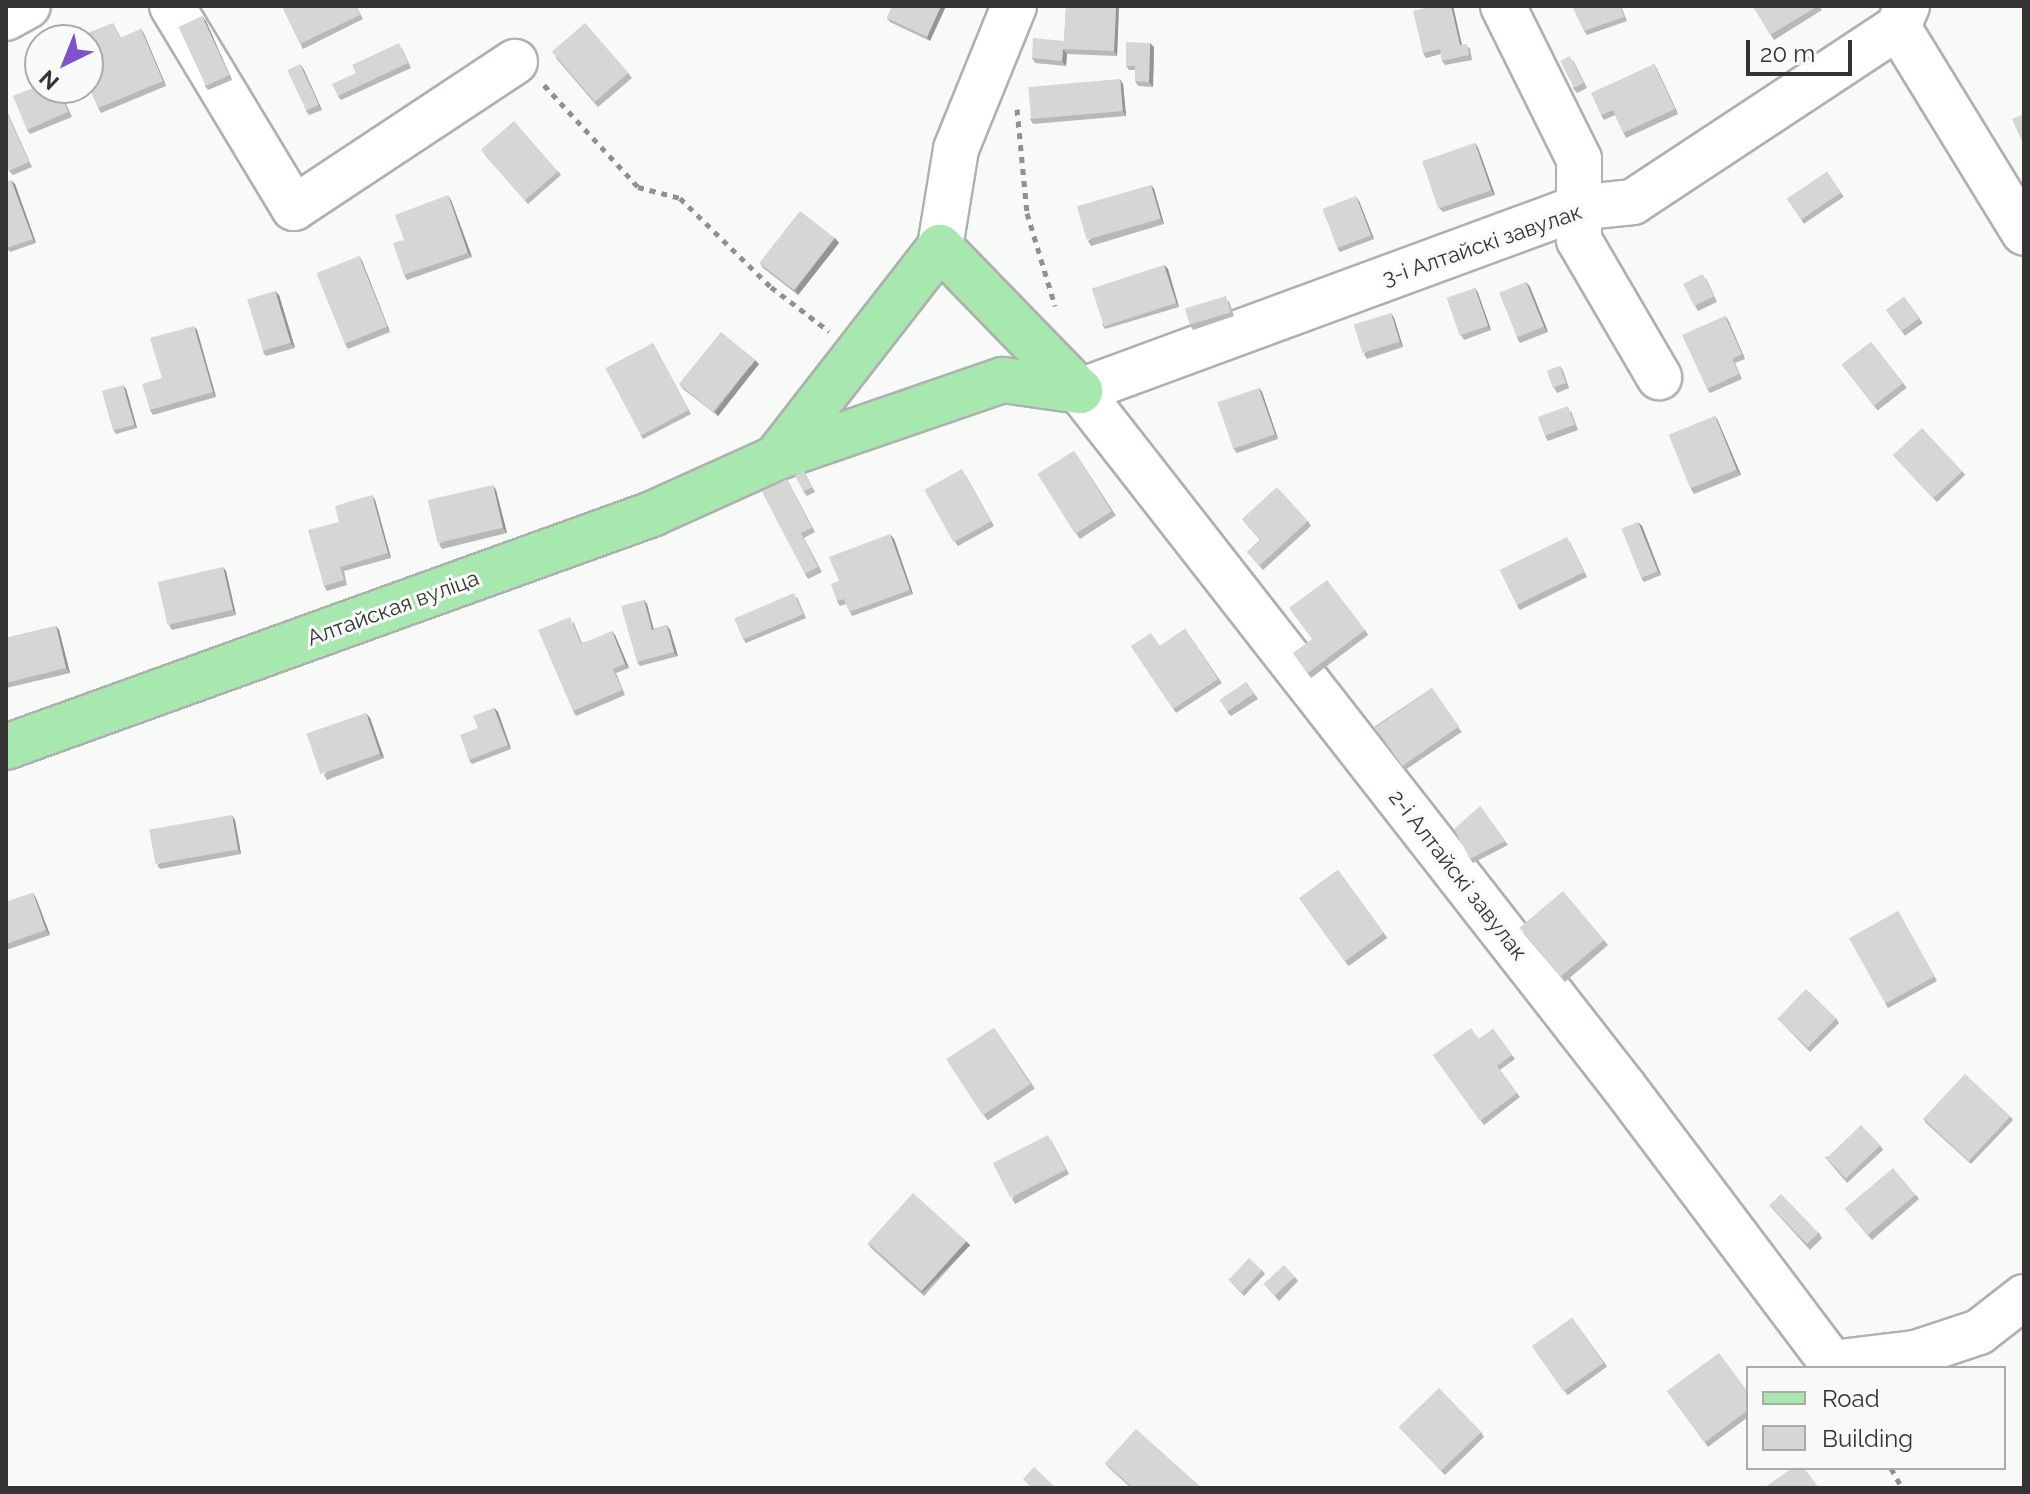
<!DOCTYPE html>
<meta charset="utf-8">
<style>
body{margin:0}
#map{position:relative;width:2030px;height:1494px;overflow:hidden;background:#f7faf7;font-family:Raleway,sans-serif}
div>[style]{position:absolute}
.path>*{height:5px;margin-top:-2.5px;transform-origin:0;background:repeating-linear-gradient(90deg,#8f918f 0 6px,transparent 0 12px)}
.roads{filter:drop-shadow(2px 0 #aeb1ae) drop-shadow(-2px 0 #aeb1ae) drop-shadow(0 2px #aeb1ae) drop-shadow(0 -2px #aeb1ae)}
.minor>*{height:44px;margin:-22px;padding:0 22px;transform-origin:22px;border-radius:22px;background:#fff}
.major>*{height:44px;margin:-22px;padding:0 22px;transform-origin:22px;border-radius:22px;background:#a6e8ad}
.wall>*{inset:0;background:#b6b9b6;transform-origin:0 0}
.shaded-wall>*{inset:0;background:#949694;transform-origin:0 0}
.building>*{inset:0;background:#d4d7d4;transform-origin:0 0}
span{translate:-50% -50%;white-space:nowrap;text-align:center;line-height:1.15;-webkit-text-stroke:6px #f7faf7;paint-order:stroke}
.street-label{font-size:22px;color:#333433}
.frame{position:absolute;inset:0;border:8px solid #333433;pointer-events:none}
.legend{position:absolute;left:1746px;top:1366px;width:260px;height:104px;box-sizing:border-box;background:#f7faf7;border:2px solid #a9aba9;margin:0;padding:10px 14px;list-style:none;font-size:24px;color:#333433}
.legend li{display:flex;align-items:center;gap:16px;height:40px}
.legend b{width:40px;border:2px solid #a9aba9}
.north{position:absolute;left:24px;top:24px;width:80px;height:80px;box-sizing:border-box;background:#f7faf7;border:2px solid #a9aba9;border-radius:50%;rotate:223deg;font-size:22px;font-weight:700;line-height:32px;text-align:center;color:#333433}
.north::after{content:'';display:block;margin:auto;width:28px;height:36px;background:#7d52cb;clip-path:polygon(50% 0,100% 100%,50% 72%,0 100%)}
.scale{position:absolute;left:1746px;top:40px;width:106px;height:36px;box-sizing:border-box;border:4px solid #333433;border-top:0;padding-left:10px;font-size:24px;line-height:28px;white-space:nowrap;color:#333433;-webkit-text-stroke:6px #f7faf7;paint-order:stroke}
</style>
<div id="map">
<div class="path">
<div style="left:544px;top:85px;width:139px;rotate:47.3deg"></div>
<div style="left:638px;top:187px;width:43px;rotate:14.7deg"></div>
<div style="left:680px;top:198px;width:127px;rotate:44.4deg"></div>
<div style="left:771px;top:287px;width:73px;rotate:37.2deg"></div>
<div style="left:1017px;top:109px;width:104px;rotate:84.5deg"></div>
<div style="left:1027px;top:213px;width:97px;rotate:73.2deg"></div>
<div style="left:1891px;top:1468px;width:23px;rotate:61deg"></div>
<div style="left:2023px;top:1488px;width:1px;rotate:-45deg"></div>
</div>
<div class="roads">
<div class="minor">
<div style="left:172px;top:6px;width:236px;rotate:58.9deg"></div>
<div style="left:294px;top:208px;width:265px;rotate:-33.5deg"></div>
<div style="left:1503px;top:6px;width:171px;rotate:63.6deg"></div>
<div style="left:1579px;top:159px;width:81px;rotate:90deg"></div>
<div style="left:1579px;top:240px;width:159px;rotate:59.7deg"></div>
<div style="left:1907px;top:6px;width:23px;rotate:113deg"></div>
<div style="left:1898px;top:27px;width:318px;rotate:146.6deg"></div>
<div style="left:1633px;top:202px;width:56px;rotate:173.9deg"></div>
<div style="left:1577px;top:208px;width:530px;rotate:159.79deg"></div>
<div style="left:1080px;top:391px;width:883px;rotate:51.99deg"></div>
<div style="left:1624px;top:1087px;width:346px;rotate:53deg"></div>
<div style="left:1832px;top:1363px;width:85px;rotate:-6.8deg"></div>
<div style="left:1916px;top:1353px;width:66px;rotate:-18.4deg"></div>
<div style="left:1979px;top:1332px;width:57px;rotate:-37.9deg"></div>
<div style="left:6px;top:18px;width:25px;rotate:-29deg"></div>
<div style="left:1898px;top:27px;width:241px;rotate:58.5deg"></div>
<div style="left:940px;top:247px;width:99px;rotate:-80.7deg"></div>
<div style="left:956px;top:149px;width:154px;rotate:-67.9deg"></div>
</div>
<div class="major">
<div style="left:6px;top:747px;width:687px;rotate:-19.83deg"></div>
<div style="left:652px;top:514px;width:136px;rotate:-24.3deg"></div>
<div style="left:776px;top:458px;width:240px;rotate:-19deg"></div>
<div style="left:1003px;top:380px;width:78px;rotate:8.1deg"></div>
<div style="left:1080px;top:391px;width:201px;rotate:-134.2deg"></div>
<div style="left:940px;top:247px;width:267px;rotate:127.9deg"></div>
</div>
</div>
<div class="wall">
<div style="clip-path:polygon(282px 6px,356px 6px,363px 19px,303px 49px)"></div>
<div style="clip-path:polygon(892px 6px,946px 6px,930px 41px,890px 22px,887px 18px)"></div>
<div style="clip-path:polygon(1066px 6px,1119px 6px,1117px 56px,1067px 54px,1066px 66px,1035px 63px,1032px 58px,1064px 41px)"></div>
<div style="clip-path:polygon(1433px 6px,1453px 6px,1462px 45px,1470px 48px,1472px 60px,1445px 65px,1442px 61px,1441px 54px,1426px 58px,1423px 53px)"></div>
<div style="clip-path:polygon(1621px 6px,1627px 21px,1587px 35px,1584px 31px)"></div>
<div style="clip-path:polygon(1753px 6px,1819px 6px,1822px 10px,1774px 40px)"></div>
<div style="clip-path:polygon(202px 16px,232px 80px,208px 90px,205px 86px)"></div>
<div style="clip-path:polygon(113px 23px,121px 38px,141px 29px,144px 34px,166px 86px,101px 113px,98px 108px)"></div>
<div style="clip-path:polygon(1154px 47px,1153px 87px,1138px 86px,1135px 81px,1135px 70px,1129px 70px,1126px 66px)"></div>
<div style="clip-path:polygon(402px 48px,411px 68px,341px 100px,338px 96px,356px 73px)"></div>
<div style="clip-path:polygon(555px 57px,628px 73px,632px 78px,598px 107px)"></div>
<div style="clip-path:polygon(1573px 60px,1587px 88px,1577px 93px,1573px 88px)"></div>
<div style="clip-path:polygon(1654px 64px,1678px 114px,1626px 138px,1615px 115px,1604px 120px,1601px 115px)"></div>
<div style="clip-path:polygon(303px 68px,322px 110px,309px 115px,306px 111px)"></div>
<div style="clip-path:polygon(1123px 84px,1126px 116px,1033px 124px,1030px 119px)"></div>
<div style="clip-path:polygon(59px 88px,72px 117px,30px 134px,27px 130px)"></div>
<div style="clip-path:polygon(6px 109px,32px 167px,13px 175px,9px 171px)"></div>
<div style="clip-path:polygon(1475px 143px,1478px 148px,1495px 195px,1443px 212px,1439px 208px)"></div>
<div style="clip-path:polygon(484px 154px,558px 171px,561px 175px,528px 204px)"></div>
<div style="left:1827px;top:172px;width:30px;height:48px;rotate:56deg"></div>
<div style="clip-path:polygon(15px 184px,36px 243px,10px 252px,7px 248px)"></div>
<div style="clip-path:polygon(1151px 185px,1154px 189px,1164px 224px,1091px 246px,1088px 241px)"></div>
<div style="clip-path:polygon(451px 200px,472px 257px,407px 280px,404px 275px,404px 240px)"></div>
<div style="clip-path:polygon(1359px 201px,1374px 239px,1340px 252px,1337px 248px)"></div>
<div style="clip-path:polygon(835px 238px,839px 243px,798px 295px,763px 268px,760px 263px)"></div>
<div style="clip-path:polygon(359px 256px,362px 261px,390px 332px,348px 349px,345px 344px)"></div>
<div style="clip-path:polygon(1164px 265px,1168px 269px,1179px 307px,1105px 329px,1102px 324px)"></div>
<div style="clip-path:polygon(1706px 278px,1717px 302px,1698px 311px,1695px 306px)"></div>
<div style="clip-path:polygon(1526px 282px,1530px 287px,1548px 332px,1520px 343px,1517px 338px)"></div>
<div style="clip-path:polygon(1475px 288px,1478px 293px,1491px 330px,1464px 340px,1461px 335px)"></div>
<div style="clip-path:polygon(279px 295px,295px 348px,266px 356px,263px 352px)"></div>
<div style="left:1904px;top:297px;width:32px;height:22px;rotate:54deg"></div>
<div style="clip-path:polygon(1229px 301px,1234px 316px,1193px 330px,1190px 325px)"></div>
<div style="clip-path:polygon(1391px 313px,1394px 318px,1403px 347px,1367px 359px,1364px 354px)"></div>
<div style="clip-path:polygon(1725px 316px,1745px 359px,1735px 363px,1742px 379px,1710px 393px,1707px 389px)"></div>
<div style="clip-path:polygon(197px 330px,216px 397px,153px 415px,150px 410px,162px 378px)"></div>
<div style="left:1871px;top:342px;width:58px;height:37px;rotate:52deg"></div>
<div style="clip-path:polygon(653px 343px,691px 414px,643px 439px,640px 434px)"></div>
<div style="clip-path:polygon(759px 364px,718px 416px,683px 389px,680px 385px)"></div>
<div style="clip-path:polygon(1560px 366px,1563px 370px,1569px 388px,1557px 393px,1554px 388px)"></div>
<div style="clip-path:polygon(1259px 388px,1262px 392px,1278px 439px,1237px 453px,1233px 448px)"></div>
<div style="clip-path:polygon(126px 389px,137px 428px,116px 434px,113px 430px)"></div>
<div style="clip-path:polygon(1571px 411px,1578px 430px,1548px 441px,1545px 436px)"></div>
<div style="clip-path:polygon(1715px 416px,1718px 421px,1741px 475px,1694px 494px,1691px 489px)"></div>
<div style="left:1074px;top:451px;width:77px;height:43px;rotate:57deg"></div>
<div style="clip-path:polygon(1893px 455px,1962px 471px,1965px 475px,1937px 502px)"></div>
<div style="clip-path:polygon(804px 471px,815px 492px,807px 496px,803px 491px)"></div>
<div style="clip-path:polygon(965px 474px,994px 526px,958px 546px,955px 542px)"></div>
<div style="clip-path:polygon(787px 479px,815px 532px,804px 538px,822px 572px,808px 579px,805px 574px)"></div>
<div style="clip-path:polygon(496px 490px,507px 533px,442px 549px,439px 544px)"></div>
<div style="clip-path:polygon(375px 500px,391px 558px,344px 571px,347px 585px,327px 591px,324px 586px,339px 522px)"></div>
<div style="clip-path:polygon(1242px 519px,1308px 521px,1311px 526px,1263px 570px,1247px 552px,1260px 540px)"></div>
<div style="clip-path:polygon(1642px 526px,1661px 575px,1644px 582px,1641px 578px)"></div>
<div style="clip-path:polygon(894px 539px,913px 594px,852px 616px,846px 604px,840px 606px,837px 601px,839px 581px)"></div>
<div style="clip-path:polygon(1570px 542px,1587px 577px,1520px 610px,1517px 606px)"></div>
<div style="clip-path:polygon(226px 571px,236px 615px,172px 630px,169px 625px)"></div>
<div style="clip-path:polygon(797px 597px,806px 618px,746px 643px,743px 639px)"></div>
<div style="clip-path:polygon(644px 600px,647px 604px,653px 629px,667px 625px,670px 630px,678px 656px,640px 666px,637px 662px)"></div>
<div style="clip-path:polygon(573px 621px,582px 643px,615px 635px,629px 668px,616px 673px,625px 695px,576px 716px,573px 711px)"></div>
<div style="clip-path:polygon(56px 626px,59px 630px,70px 673px,6px 688px,6px 638px)"></div>
<div style="clip-path:polygon(1185px 629px,1222px 683px,1176px 713px,1131px 646px,1160px 646px)"></div>
<div style="clip-path:polygon(1365px 630px,1368px 635px,1311px 678px,1293px 653px)"></div>
<div style="clip-path:polygon(1246px 682px,1258px 699px,1231px 716px,1227px 712px)"></div>
<div style="left:1432px;top:688px;width:53px;height:69px;rotate:56deg"></div>
<div style="clip-path:polygon(494px 708px,498px 712px,511px 749px,472px 764px,469px 760px,478px 728px)"></div>
<div style="clip-path:polygon(370px 718px,384px 758px,327px 780px,324px 775px)"></div>
<div style="clip-path:polygon(1480px 806px,1508px 845px,1473px 863px,1470px 859px)"></div>
<div style="clip-path:polygon(235px 820px,241px 854px,160px 869px,157px 865px)"></div>
<div style="left:1338px;top:870px;width:84px;height:48px;rotate:54deg"></div>
<div style="clip-path:polygon(33px 893px,36px 898px,50px 935px,6px 950px,6px 902px)"></div>
<div style="clip-path:polygon(1898px 911px,1937px 981px,1888px 1008px,1885px 1003px)"></div>
<div style="clip-path:polygon(1523px 933px,1604px 940px,1608px 945px,1565px 982px)"></div>
<div style="clip-path:polygon(1777px 1018px,1836px 1018px,1839px 1023px,1810px 1052px)"></div>
<div style="left:994px;top:1028px;width:73px;height:57px;rotate:56deg"></div>
<div style="clip-path:polygon(1493px 1029px,1515px 1059px,1500px 1070px,1520px 1097px,1484px 1125px,1433px 1055px,1479px 1039px)"></div>
<div style="clip-path:polygon(2010px 1116px,2013px 1120px,1971px 1164px,1926px 1123px,1923px 1118px)"></div>
<div style="clip-path:polygon(1051px 1140px,1069px 1174px,1015px 1204px,1012px 1199px)"></div>
<div style="clip-path:polygon(1880px 1145px,1883px 1150px,1847px 1183px,1825px 1157px)"></div>
<div style="clip-path:polygon(1916px 1195px,1919px 1199px,1872px 1240px,1846px 1210px)"></div>
<div style="clip-path:polygon(1769px 1205px,1819px 1233px,1822px 1238px,1810px 1250px)"></div>
<div style="clip-path:polygon(868px 1243px,970px 1245px,924px 1296px,871px 1248px)"></div>
<div style="clip-path:polygon(1262px 1270px,1265px 1274px,1244px 1296px,1228px 1279px)"></div>
<div style="clip-path:polygon(1295px 1277px,1298px 1281px,1279px 1301px,1265px 1285px)"></div>
<div style="left:1572px;top:1318px;width:60px;height:49px;rotate:54deg"></div>
<div style="clip-path:polygon(1667px 1391px,1748px 1392px,1748px 1417px,1708px 1447px)"></div>
<div style="clip-path:polygon(1399px 1427px,1481px 1432px,1484px 1437px,1445px 1475px)"></div>
<div style="clip-path:polygon(1105px 1463px,1202px 1488px,1131px 1488px,1109px 1468px)"></div>
</div>
<div class="shaded-wall">
<div style="clip-path:polygon(941px 6px,946px 6px,930px 41px,927px 37px)"></div>
<div style="clip-path:polygon(1116px 6px,1119px 6px,1117px 56px,1114px 51px)"></div>
<div style="clip-path:polygon(1451px 6px,1453px 6px,1463px 50px,1460px 45px)"></div>
<div style="clip-path:polygon(202px 16px,206px 21px,232px 80px,229px 75px)"></div>
<div style="clip-path:polygon(141px 29px,144px 34px,166px 86px,163px 81px)"></div>
<div style="clip-path:polygon(1150px 43px,1154px 47px,1153px 87px,1149px 82px)"></div>
<div style="clip-path:polygon(1063px 49px,1067px 54px,1066px 66px,1062px 61px)"></div>
<div style="clip-path:polygon(300px 64px,303px 68px,322px 110px,319px 105px)"></div>
<div style="clip-path:polygon(1654px 64px,1657px 69px,1678px 114px,1675px 109px)"></div>
<div style="clip-path:polygon(1120px 79px,1123px 84px,1126px 116px,1123px 111px)"></div>
<div style="clip-path:polygon(1475px 143px,1478px 148px,1495px 195px,1491px 190px)"></div>
<div style="clip-path:polygon(11px 180px,15px 184px,36px 243px,33px 239px)"></div>
<div style="clip-path:polygon(1151px 185px,1154px 189px,1164px 224px,1161px 219px)"></div>
<div style="clip-path:polygon(448px 195px,451px 200px,472px 257px,468px 253px)"></div>
<div style="clip-path:polygon(1356px 196px,1359px 201px,1374px 239px,1371px 235px)"></div>
<div style="clip-path:polygon(835px 238px,839px 243px,798px 295px,795px 290px)"></div>
<div style="clip-path:polygon(359px 256px,362px 261px,390px 332px,387px 327px)"></div>
<div style="clip-path:polygon(1164px 265px,1168px 269px,1179px 307px,1176px 303px)"></div>
<div style="clip-path:polygon(1526px 282px,1530px 287px,1548px 332px,1544px 327px)"></div>
<div style="clip-path:polygon(1475px 288px,1478px 293px,1491px 330px,1488px 326px)"></div>
<div style="clip-path:polygon(275px 291px,279px 295px,295px 348px,291px 343px)"></div>
<div style="clip-path:polygon(1391px 313px,1394px 318px,1403px 347px,1400px 342px)"></div>
<div style="clip-path:polygon(1725px 316px,1728px 320px,1745px 359px,1742px 354px)"></div>
<div style="clip-path:polygon(194px 326px,197px 330px,216px 397px,213px 392px)"></div>
<div style="clip-path:polygon(755px 360px,759px 364px,718px 416px,715px 412px)"></div>
<div style="clip-path:polygon(123px 385px,126px 389px,137px 428px,134px 424px)"></div>
<div style="clip-path:polygon(1259px 388px,1262px 392px,1278px 439px,1275px 434px)"></div>
<div style="clip-path:polygon(1715px 416px,1718px 421px,1741px 475px,1737px 470px)"></div>
<div style="clip-path:polygon(493px 485px,496px 490px,507px 533px,503px 528px)"></div>
<div style="clip-path:polygon(372px 495px,375px 500px,391px 558px,388px 553px)"></div>
<div style="clip-path:polygon(1638px 522px,1642px 526px,1661px 575px,1658px 571px)"></div>
<div style="clip-path:polygon(890px 534px,894px 539px,913px 594px,910px 590px)"></div>
<div style="clip-path:polygon(223px 567px,226px 571px,236px 615px,233px 610px)"></div>
<div style="clip-path:polygon(644px 600px,647px 604px,655px 634px,652px 630px)"></div>
<div style="clip-path:polygon(667px 625px,670px 630px,678px 656px,674px 652px)"></div>
<div style="clip-path:polygon(56px 626px,59px 630px,70px 673px,66px 668px)"></div>
<div style="clip-path:polygon(612px 631px,615px 635px,629px 668px,625px 664px)"></div>
<div style="clip-path:polygon(494px 708px,498px 712px,511px 749px,508px 745px)"></div>
<div style="clip-path:polygon(366px 713px,370px 718px,384px 758px,380px 754px)"></div>
<div style="clip-path:polygon(232px 815px,235px 820px,241px 854px,238px 849px)"></div>
<div style="clip-path:polygon(33px 893px,36px 898px,50px 935px,46px 930px)"></div>
<div style="left:966px;top:1241px;width:6px;height:67px;rotate:45deg"></div>
</div>
<div class="building">
<div style="clip-path:polygon(282px 6px,355px 6px,360px 15px,300px 44px)"></div>
<div style="clip-path:polygon(892px 6px,941px 6px,927px 37px,887px 18px)"></div>
<div style="clip-path:polygon(1066px 6px,1116px 6px,1114px 51px,1063px 49px,1062px 61px,1032px 58px,1033px 38px,1064px 41px)"></div>
<div style="clip-path:polygon(1433px 6px,1451px 6px,1460px 45px,1467px 44px,1469px 55px,1442px 61px,1440px 49px,1423px 53px,1413px 11px)"></div>
<div style="clip-path:polygon(1572px 6px,1620px 6px,1624px 17px,1584px 31px)"></div>
<div style="clip-path:polygon(1753px 6px,1818px 6px,1770px 35px)"></div>
<div style="left:202px;top:16px;width:65px;height:26px;rotate:65deg"></div>
<div style="clip-path:polygon(113px 23px,120px 38px,141px 29px,163px 81px,98px 108px,88px 85px,89px 43px,85px 34px)"></div>
<div style="left:585px;top:23px;width:66px;height:44px;rotate:49deg"></div>
<div style="clip-path:polygon(1126px 42px,1150px 43px,1149px 82px,1135px 81px,1135px 66px,1126px 66px)"></div>
<div style="clip-path:polygon(399px 43px,408px 63px,338px 96px,332px 84px,356px 73px,352px 65px)"></div>
<div style="left:1570px;top:56px;width:30px;height:11px;rotate:63deg"></div>
<div style="left:300px;top:64px;width:45px;height:14px;rotate:65deg"></div>
<div style="clip-path:polygon(1654px 64px,1675px 109px,1623px 133px,1613px 110px,1601px 115px,1591px 93px)"></div>
<div style="left:1120px;top:79px;width:32px;height:92px;rotate:85deg"></div>
<div style="clip-path:polygon(40px 85px,40px 88px,58px 88px,68px 112px,27px 130px,13px 96px)"></div>
<div style="clip-path:polygon(6px 111px,29px 162px,9px 171px,6px 163px)"></div>
<div style="clip-path:polygon(2024px 114px,2024px 146px,2012px 119px)"></div>
<div style="left:514px;top:121px;width:67px;height:44px;rotate:49deg"></div>
<div style="left:1475px;top:143px;width:50px;height:56px;rotate:71deg"></div>
<div style="left:1827px;top:172px;width:25px;height:48px;rotate:56deg"></div>
<div style="clip-path:polygon(11px 180px,33px 239px,7px 248px,6px 245px,6px 182px)"></div>
<div style="left:1151px;top:185px;width:35px;height:77px;rotate:74deg"></div>
<div style="clip-path:polygon(448px 195px,468px 253px,404px 275px,393px 243px,404px 240px,395px 215px)"></div>
<div style="left:1356px;top:196px;width:42px;height:36px;rotate:69deg"></div>
<div style="left:800px;top:211px;width:44px;height:66px;rotate:38deg"></div>
<div style="left:359px;top:256px;width:76px;height:46px;rotate:68deg"></div>
<div style="left:1164px;top:265px;width:40px;height:76px;rotate:72deg"></div>
<div style="left:1703px;top:274px;width:25px;height:22px;rotate:64deg"></div>
<div style="left:1526px;top:282px;width:48px;height:29px;rotate:68deg"></div>
<div style="left:1475px;top:288px;width:40px;height:30px;rotate:71deg"></div>
<div style="left:275px;top:291px;width:54px;height:29px;rotate:73deg"></div>
<div style="left:1226px;top:296px;width:17px;height:43px;rotate:73deg"></div>
<div style="left:1904px;top:297px;width:26px;height:22px;rotate:53deg"></div>
<div style="left:1391px;top:313px;width:30px;height:39px;rotate:73deg"></div>
<div style="clip-path:polygon(1725px 316px,1742px 354px,1732px 359px,1739px 374px,1707px 389px,1682px 335px)"></div>
<div style="clip-path:polygon(194px 326px,213px 392px,150px 410px,142px 384px,162px 378px,150px 338px)"></div>
<div style="left:721px;top:332px;width:44px;height:67px;rotate:39deg"></div>
<div style="left:1871px;top:342px;width:52px;height:37px;rotate:52deg"></div>
<div style="left:653px;top:343px;width:76px;height:54px;rotate:62deg"></div>
<div style="left:1560px;top:366px;width:18px;height:14px;rotate:71deg"></div>
<div style="left:123px;top:385px;width:41px;height:22px;rotate:74deg"></div>
<div style="left:1259px;top:388px;width:49px;height:44px;rotate:71deg"></div>
<div style="left:1568px;top:406px;width:20px;height:32px;rotate:70deg"></div>
<div style="left:1715px;top:416px;width:58px;height:50px;rotate:68deg"></div>
<div style="left:1922px;top:428px;width:59px;height:40px;rotate:47deg"></div>
<div style="left:1074px;top:451px;width:71px;height:43px;rotate:58deg"></div>
<div style="left:962px;top:469px;width:60px;height:43px;rotate:61deg"></div>
<div style="left:804px;top:471px;width:18px;height:10px;rotate:63deg"></div>
<div style="clip-path:polygon(787px 479px,812px 528px,801px 533px,818px 567px,805px 574px,762px 492px)"></div>
<div style="left:493px;top:485px;width:44px;height:67px;rotate:77deg"></div>
<div style="clip-path:polygon(1277px 487px,1308px 521px,1259px 566px,1247px 552px,1261px 540px,1242px 519px)"></div>
<div style="clip-path:polygon(372px 495px,388px 553px,340px 567px,344px 580px,324px 586px,308px 530px,339px 522px,335px 506px)"></div>
<div style="left:1638px;top:522px;width:53px;height:18px;rotate:68deg"></div>
<div style="clip-path:polygon(890px 534px,910px 590px,849px 612px,844px 599px,837px 601px,831px 584px,839px 581px,829px 557px)"></div>
<div style="left:1567px;top:537px;width:39px;height:75px;rotate:64deg"></div>
<div style="left:223px;top:567px;width:44px;height:67px;rotate:77deg"></div>
<div style="clip-path:polygon(1327px 580px,1365px 630px,1308px 673px,1293px 653px,1312px 639px,1289px 608px)"></div>
<div style="left:794px;top:593px;width:23px;height:65px;rotate:67deg"></div>
<div style="clip-path:polygon(644px 600px,652px 630px,667px 625px,674px 652px,637px 662px,621px 606px)"></div>
<div style="clip-path:polygon(570px 617px,581px 644px,612px 631px,625px 664px,613px 669px,622px 690px,573px 711px,538px 630px)"></div>
<div style="clip-path:polygon(56px 626px,66px 668px,6px 683px,6px 638px)"></div>
<div style="clip-path:polygon(1185px 629px,1218px 679px,1173px 709px,1131px 646px,1151px 633px,1160px 646px)"></div>
<div style="left:1246px;top:682px;width:14px;height:32px;rotate:56deg"></div>
<div style="left:1432px;top:688px;width:47px;height:69px;rotate:55deg"></div>
<div style="clip-path:polygon(494px 708px,508px 745px,469px 760px,460px 735px,478px 728px,473px 716px)"></div>
<div style="left:366px;top:713px;width:43px;height:63px;rotate:71deg"></div>
<div style="clip-path:polygon(1480px 806px,1505px 841px,1470px 859px,1454px 829px)"></div>
<div style="left:232px;top:815px;width:35px;height:84px;rotate:80deg"></div>
<div style="left:1338px;top:870px;width:78px;height:48px;rotate:54deg"></div>
<div style="left:1563px;top:891px;width:64px;height:57px;rotate:50deg"></div>
<div style="clip-path:polygon(33px 893px,46px 930px,6px 944px,6px 902px)"></div>
<div style="left:1898px;top:911px;width:75px;height:56px;rotate:61deg"></div>
<div style="left:1806px;top:989px;width:42px;height:41px;rotate:44deg"></div>
<div style="left:994px;top:1028px;width:67px;height:57px;rotate:57deg"></div>
<div style="clip-path:polygon(1471px 1028px,1479px 1039px,1493px 1029px,1512px 1055px,1497px 1066px,1517px 1093px,1480px 1121px,1433px 1055px)"></div>
<div style="left:1965px;top:1074px;width:62px;height:61px;rotate:43deg"></div>
<div style="left:1861px;top:1125px;width:28px;height:48px;rotate:46deg"></div>
<div style="left:1048px;top:1135px;width:39px;height:62px;rotate:63deg"></div>
<div style="left:1893px;top:1168px;width:35px;height:63px;rotate:50deg"></div>
<div style="left:913px;top:1193px;width:72px;height:67px;rotate:42deg"></div>
<div style="left:1781px;top:1194px;width:54px;height:16px;rotate:46deg"></div>
<div style="left:1249px;top:1258px;width:18px;height:30px;rotate:43deg"></div>
<div style="left:1284px;top:1265px;width:16px;height:28px;rotate:47deg"></div>
<div style="left:1572px;top:1318px;width:55px;height:49px;rotate:55deg"></div>
<div style="clip-path:polygon(1719px 1353px,1748px 1392px,1748px 1410px,1705px 1442px,1667px 1391px)"></div>
<div style="left:1439px;top:1388px;width:61px;height:56px;rotate:46deg"></div>
<div style="clip-path:polygon(1136px 1429px,1202px 1488px,1133px 1488px,1105px 1463px)"></div>
<div style="clip-path:polygon(1034px 1467px,1056px 1488px,1032px 1488px,1023px 1479px)"></div>
<div style="clip-path:polygon(1792px 1468px,1804px 1468px,1819px 1488px,1764px 1488px)"></div>
</div>
<div class="street-label">
<span style="left:1482px;top:245px;rotate:-19deg">3-і Алтайскі завулак</span>
<span style="left:393px;top:608px;rotate:-20deg">Алтайская вуліца</span>
<span style="left:1458px;top:875px;rotate:52deg">2-і Алтайскі завулак</span>
</div>
<div class="frame"></div>
<ul class="legend">
<li><b style="height:10px;background:#a6e8ad"></b>Road</li>
<li><b style="height:22px;background:#d4d7d4"></b>Building</li>
</ul>
<div class="north">N</div>
<div class="scale">20 m</div>
</div>
